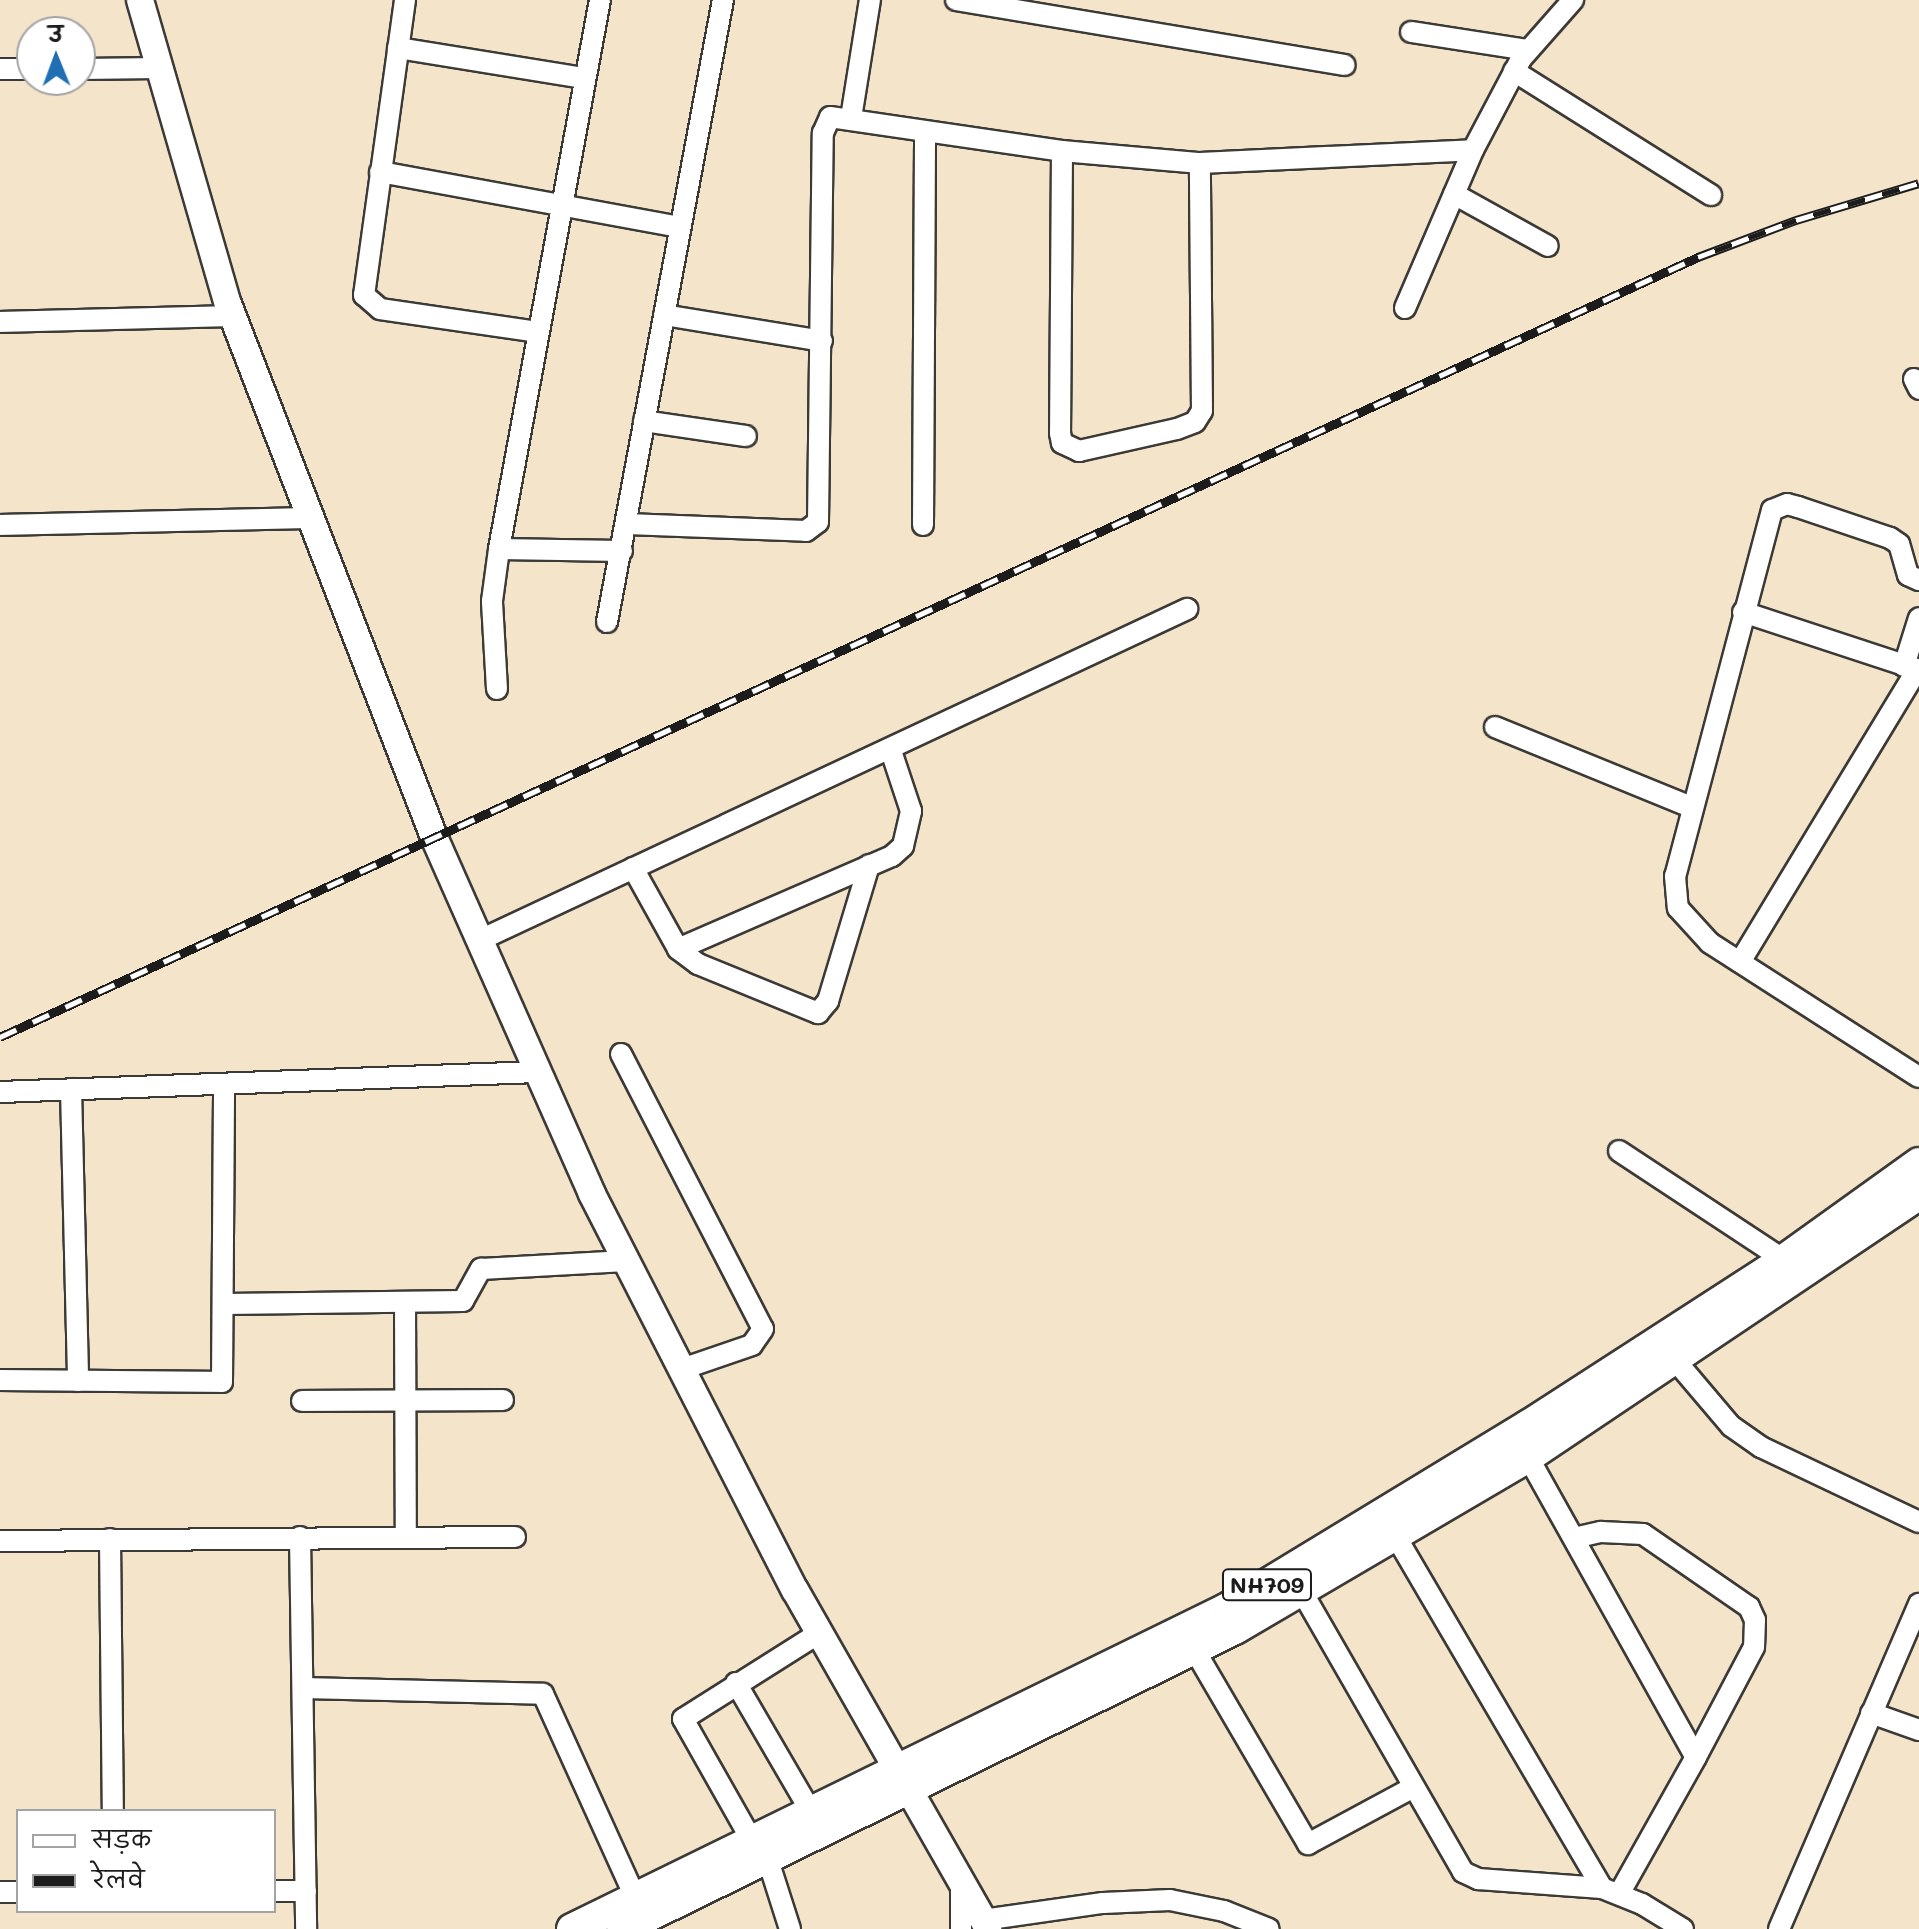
<!DOCTYPE html>
<meta charset="utf-8">
<style>
body{margin:0}
#map{position:relative;width:1919px;height:1929px;overflow:hidden;background:#f4e4ca;font-family:Mali,"Playpen Sans Deva",sans-serif}
div>[style]{position:absolute}
.roads{filter:drop-shadow(2px 0 #3c3a36) drop-shadow(-2px 0 #3c3a36) drop-shadow(0 2px #3c3a36) drop-shadow(0 -2px #3c3a36)}
.minor>*{height:20px;margin:-10px;padding:0 10px;transform-origin:10px;border-radius:10px;background:#fff}
.major>*{height:26px;margin:-13px;padding:0 13px;transform-origin:13px;border-radius:13px;background:#fff}
.highway>*{height:30px;margin:-15px;padding:0 15px;transform-origin:15px;border-radius:15px;background:#fff}
.rail>*{height:9px;margin-top:-4.5px;transform-origin:0;background:repeating-linear-gradient(90deg,#fff 0 18px,#1c1c1c 0 36px);box-sizing:border-box;border-block:2px solid #1c1c1c}
span{translate:-50% -50%;white-space:nowrap;text-align:center;line-height:1.15;-webkit-text-stroke:8px #fff;paint-order:stroke}
.shield-label span{padding:2px 6px;background:#fff;border:2px solid;border-radius:6px;-webkit-text-stroke-width:0}
.shield-label{font-size:22px;color:#1c1c1c;font-weight:700}
.legend{position:absolute;left:16px;top:1809px;width:260px;height:104px;box-sizing:border-box;background:#fff;border:2px solid #a4a4a4;margin:0;padding:10px 14px;list-style:none;font-size:24px;color:#1c1c1c}
.legend li{display:flex;align-items:center;gap:16px;height:40px}
.legend b{width:40px;border:2px solid #a4a4a4}
.north{position:absolute;left:16px;top:16px;width:80px;height:80px;box-sizing:border-box;background:#fff;border:2px solid #a4a4a4;border-radius:50%;rotate:359deg;font-size:22px;font-weight:700;line-height:32px;text-align:center;color:#1c1c1c}
.north::after{content:'';display:block;margin:auto;width:28px;height:36px;background:#1f6fb2;clip-path:polygon(50% 0,100% 100%,50% 72%,0 100%)}
</style>
<div id="map">
<div class="roads">
<div class="minor">
<div style="left:405px;top:0;width:298px;rotate:97.9deg"></div>
<div style="left:364px;top:295px;width:21px;rotate:41deg"></div>
<div style="left:380px;top:309px;width:159px;rotate:8.3deg"></div>
<div style="left:956px;top:0;width:394px;rotate:9.5deg"></div>
<div style="left:1411px;top:32px;width:117px;rotate:8.8deg"></div>
<div style="left:398px;top:48px;width:188px;rotate:9.2deg"></div>
<div style="left:0;top:69px;width:32px"></div>
<div style="left:80px;top:69px;width:79px;rotate:-0.7deg"></div>
<div style="left:1514px;top:71px;width:233px;rotate:32.2deg"></div>
<div style="left:851px;top:118px;width:120px;rotate:-80.9deg"></div>
<div style="left:1062px;top:151px;width:282px;rotate:90.4deg"></div>
<div style="left:1060px;top:433px;width:10px;rotate:79deg"></div>
<div style="left:1062px;top:443px;width:19px;rotate:25deg"></div>
<div style="left:1079px;top:451px;width:100px;rotate:-12.7deg"></div>
<div style="left:1177px;top:429px;width:19px;rotate:-21deg"></div>
<div style="left:1195px;top:422px;width:13px;rotate:-58deg"></div>
<div style="left:1202px;top:411px;width:248px;rotate:-90.5deg"></div>
<div style="left:380px;top:172px;width:305px;rotate:10.4deg"></div>
<div style="left:1454px;top:194px;width:107px;rotate:29deg"></div>
<div style="left:1405px;top:308px;width:172px;rotate:-66.7deg"></div>
<div style="left:1473px;top:150px;width:103px;rotate:-62.2deg"></div>
<div style="left:1521px;top:59px;width:79px;rotate:-48.6deg"></div>
<div style="left:664px;top:315px;width:160px;rotate:9.3deg"></div>
<div style="left:0;top:322px;width:233px;rotate:-1.5deg"></div>
<div style="left:1914px;top:379px;width:11px;rotate:63deg"></div>
<div style="left:644px;top:421px;width:103px;rotate:8.4deg"></div>
<div style="left:627px;top:524px;width:179px;rotate:2.2deg"></div>
<div style="left:806px;top:531px;width:15px;rotate:-37deg"></div>
<div style="left:818px;top:522px;width:389px;rotate:-89.3deg"></div>
<div style="left:823px;top:133px;width:17px;rotate:-66deg"></div>
<div style="left:830px;top:117px;width:234px;rotate:8.3deg"></div>
<div style="left:1062px;top:151px;width:139px;rotate:5deg"></div>
<div style="left:1200px;top:163px;width:273px;rotate:-2.7deg"></div>
<div style="left:0;top:525px;width:310px;rotate:-1.3deg"></div>
<div style="left:923px;top:525px;width:393px;rotate:-89.7deg"></div>
<div style="left:499px;top:549px;width:123px;rotate:0.9deg"></div>
<div style="left:1919px;top:580px;width:12px;rotate:-156deg"></div>
<div style="left:1908px;top:575px;width:32px;rotate:-106deg"></div>
<div style="left:1899px;top:544px;width:11px;rotate:-146deg"></div>
<div style="left:1890px;top:538px;width:97px;rotate:-161.4deg"></div>
<div style="left:1798px;top:507px;width:11px;rotate:-165deg"></div>
<div style="left:1787px;top:504px;width:16px;rotate:158deg"></div>
<div style="left:1772px;top:510px;width:379px;rotate:104.8deg"></div>
<div style="left:1675px;top:876px;width:32px;rotate:85deg"></div>
<div style="left:1678px;top:908px;width:47px;rotate:47.6deg"></div>
<div style="left:1710px;top:943px;width:248px;rotate:32.7deg"></div>
<div style="left:1743px;top:612px;width:185px;rotate:18.2deg"></div>
<div style="left:607px;top:622px;width:633px;rotate:-79.44deg"></div>
<div style="left:1904px;top:666px;width:50px;rotate:-72.6deg"></div>
<div style="left:497px;top:689px;width:88px;rotate:-93.3deg"></div>
<div style="left:492px;top:601px;width:52px;rotate:-82.3deg"></div>
<div style="left:499px;top:549px;width:558px;rotate:-79.58deg"></div>
<div style="left:1495px;top:727px;width:212px;rotate:22.2deg"></div>
<div style="left:633px;top:868px;width:93px;rotate:60.9deg"></div>
<div style="left:678px;top:949px;width:233px;rotate:-23.5deg"></div>
<div style="left:892px;top:856px;width:15px;rotate:-42deg"></div>
<div style="left:903px;top:846px;width:36px;rotate:-77deg"></div>
<div style="left:911px;top:811px;width:66px;rotate:-108.4deg"></div>
<div style="left:480px;top:940px;width:781px;rotate:-25.09deg"></div>
<div style="left:678px;top:949px;width:25px;rotate:37deg"></div>
<div style="left:698px;top:964px;width:130px;rotate:22.2deg"></div>
<div style="left:818px;top:1013px;width:16px;rotate:-50deg"></div>
<div style="left:828px;top:1001px;width:142px;rotate:-73.2deg"></div>
<div style="left:1740px;top:962px;width:341px;rotate:-58.8deg"></div>
<div style="left:621px;top:1054px;width:309px;rotate:62.7deg"></div>
<div style="left:763px;top:1329px;width:19px;rotate:125deg"></div>
<div style="left:752px;top:1345px;width:74px;rotate:161.1deg"></div>
<div style="left:71px;top:1089px;width:292px;rotate:88.6deg"></div>
<div style="left:0;top:1092px;width:538px;rotate:-2.13deg"></div>
<div style="left:1619px;top:1151px;width:198px;rotate:33.4deg"></div>
<div style="left:405px;top:1302px;width:236px;rotate:89.8deg"></div>
<div style="left:225px;top:1304px;width:238px;rotate:-0.7deg"></div>
<div style="left:463px;top:1301px;width:37px;rotate:-61deg"></div>
<div style="left:481px;top:1269px;width:145px;rotate:-3.2deg"></div>
<div style="left:1675px;top:1360px;width:87px;rotate:49.7deg"></div>
<div style="left:1731px;top:1426px;width:37px;rotate:35deg"></div>
<div style="left:1761px;top:1447px;width:175px;rotate:25.4deg"></div>
<div style="left:0;top:1380px;width:222px;rotate:0.5deg"></div>
<div style="left:222px;top:1382px;width:297px;rotate:-89.6deg"></div>
<div style="left:302px;top:1401px;width:201px;rotate:-0.3deg"></div>
<div style="left:1528px;top:1457px;width:344px;rotate:60.8deg"></div>
<div style="left:1696px;top:1757px;width:157px;rotate:119.3deg"></div>
<div style="left:1395px;top:1535px;width:409px;rotate:59.6deg"></div>
<div style="left:300px;top:1537px;width:392px;rotate:89.1deg"></div>
<div style="left:1574px;top:1538px;width:28px;rotate:-13deg"></div>
<div style="left:1601px;top:1532px;width:42px;rotate:2.7deg"></div>
<div style="left:1643px;top:1534px;width:129px;rotate:34.6deg"></div>
<div style="left:1749px;top:1607px;width:14px;rotate:65deg"></div>
<div style="left:1755px;top:1620px;width:27px;rotate:92deg"></div>
<div style="left:1754px;top:1647px;width:124px;rotate:117.8deg"></div>
<div style="left:110px;top:1539px;width:272px;rotate:89.4deg"></div>
<div style="left:0;top:1541px;width:515px;rotate:-0.45deg"></div>
<div style="left:1301px;top:1590px;width:325px;rotate:60.1deg"></div>
<div style="left:1463px;top:1872px;width:17px;rotate:25deg"></div>
<div style="left:1478px;top:1879px;width:124px;rotate:4.2deg"></div>
<div style="left:1602px;top:1888px;width:43px;rotate:21.8deg"></div>
<div style="left:1642px;top:1904px;width:48px;rotate:31.4deg"></div>
<div style="left:1194px;top:1649px;width:226px;rotate:59.7deg"></div>
<div style="left:1308px;top:1844px;width:118px;rotate:-28.3deg"></div>
<div style="left:736px;top:1683px;width:147px;rotate:59.8deg"></div>
<div style="left:303px;top:1688px;width:240px;rotate:1.4deg"></div>
<div style="left:543px;top:1694px;width:223px;rotate:65.6deg"></div>
<div style="left:1871px;top:1713px;width:51px;rotate:19.5deg"></div>
<div style="left:751px;top:1839px;width:138px;rotate:-119.5deg"></div>
<div style="left:683px;top:1719px;width:161px;rotate:-32.3deg"></div>
<div style="left:767px;top:1857px;width:76px;rotate:72.3deg"></div>
<div style="left:961px;top:1882px;width:47px;rotate:90deg"></div>
<div style="left:274px;top:1891px;width:32px"></div>
<div style="left:0;top:1892px;width:18px"></div>
<div style="left:983px;top:1920px;width:121px;rotate:-8.1deg"></div>
<div style="left:1103px;top:1903px;width:67px;rotate:-2.6deg"></div>
<div style="left:1170px;top:1900px;width:55px;rotate:11.5deg"></div>
<div style="left:1224px;top:1911px;width:48px;rotate:21.8deg"></div>
<div style="left:1779px;top:1929px;width:354px;rotate:-66.7deg"></div>
</div>
<div class="major">
<div style="left:140px;top:0;width:316px;rotate:73.9deg"></div>
<div style="left:228px;top:304px;width:571px;rotate:68.87deg"></div>
<div style="left:434px;top:837px;width:390px;rotate:66.1deg"></div>
<div style="left:592px;top:1194px;width:445px;rotate:62.9deg"></div>
<div style="left:795px;top:1590px;width:390px;rotate:60.3deg"></div>
</div>
<div class="highway">
<div style="left:572px;top:1929px;width:728px;rotate:-26.07deg"></div>
<div style="left:1226px;top:1609px;width:354px;rotate:-31.3deg"></div>
<div style="left:1529px;top:1425px;width:304px;rotate:-32.9deg"></div>
<div style="left:1784px;top:1260px;width:166px;rotate:-35.7deg"></div>
<div style="left:622px;top:1929px;width:682px;rotate:-26.08deg"></div>
<div style="left:1235px;top:1629px;width:340px;rotate:-30.4deg"></div>
<div style="left:1528px;top:1457px;width:471px;rotate:-33.9deg"></div>
</div>
</div>
<div class="rail">
<div style="left:0;top:1037px;width:1869px;rotate:-24.67deg"></div>
<div style="left:1698px;top:257px;width:105px;rotate:-20.7deg"></div>
<div style="left:1796px;top:220px;width:128px;rotate:-16.7deg"></div>
</div>
<div class="shield-label">
<span style="left:1267px;top:1585px">NH709</span>
</div>
<ul class="legend">
<li><b style="height:10px;background:#fff"></b>सड़क</li>
<li><b style="height:10px;background:#1c1c1c"></b>रेलवे</li>
</ul>
<div class="north">उ</div>
</div>
